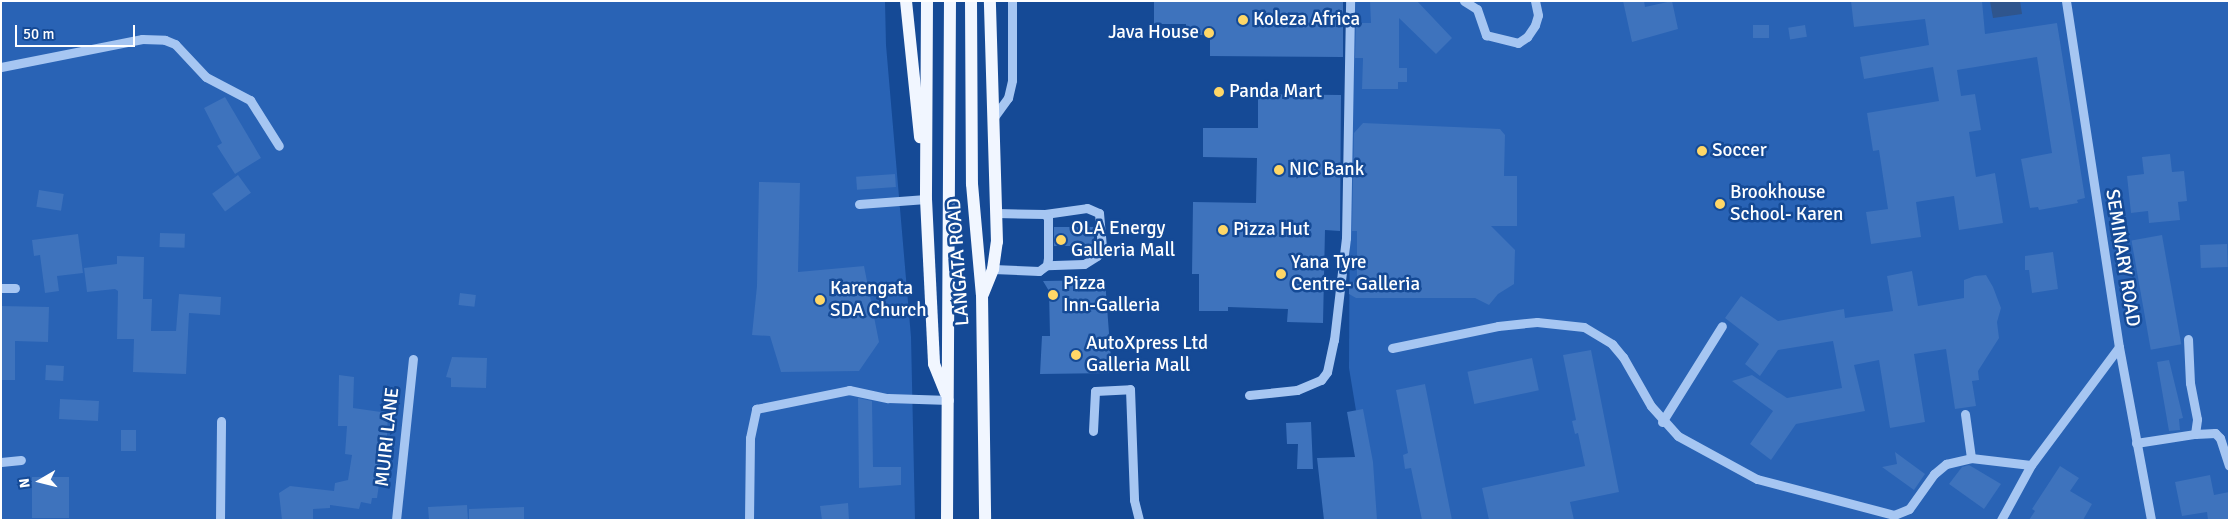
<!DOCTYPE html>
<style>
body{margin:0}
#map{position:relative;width:2230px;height:521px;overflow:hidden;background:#154a96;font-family:Signika,sans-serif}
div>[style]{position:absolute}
.green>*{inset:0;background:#2963b5}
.water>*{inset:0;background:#2f558d}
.building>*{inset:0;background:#3e73bd;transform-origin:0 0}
.minor>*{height:9px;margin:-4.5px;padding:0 4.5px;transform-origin:4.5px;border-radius:4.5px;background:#a6c6f2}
.major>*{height:12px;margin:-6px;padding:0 6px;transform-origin:6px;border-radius:6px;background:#f1f6ff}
.dots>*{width:14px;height:14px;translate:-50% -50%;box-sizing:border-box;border:2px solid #154a96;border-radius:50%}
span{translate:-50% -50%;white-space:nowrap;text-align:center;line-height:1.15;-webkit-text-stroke:5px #154a96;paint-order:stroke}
.poi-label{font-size:19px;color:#fff}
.left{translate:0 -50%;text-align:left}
.right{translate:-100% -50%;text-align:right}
.street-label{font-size:19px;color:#fff}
.frame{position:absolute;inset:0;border:2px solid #fff;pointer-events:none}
.north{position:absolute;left:15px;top:456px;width:50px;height:50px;-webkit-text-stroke:4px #154a96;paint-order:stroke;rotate:262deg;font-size:14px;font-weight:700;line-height:20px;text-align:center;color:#fff}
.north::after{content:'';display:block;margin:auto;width:18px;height:22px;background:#fff;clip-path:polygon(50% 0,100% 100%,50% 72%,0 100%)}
.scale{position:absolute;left:15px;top:25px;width:120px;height:22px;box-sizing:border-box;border:2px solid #fff;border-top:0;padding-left:6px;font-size:15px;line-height:18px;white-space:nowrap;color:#fff;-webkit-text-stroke:4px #154a96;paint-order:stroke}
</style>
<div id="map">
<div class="green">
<div style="clip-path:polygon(1px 1px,885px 1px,886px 45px,911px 337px,915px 520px,1px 520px)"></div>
<div style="clip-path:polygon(1351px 1px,2229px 1px,2229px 520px,1374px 520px,1349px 368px)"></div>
</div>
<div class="water">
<div style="clip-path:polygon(1990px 1px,2020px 1px,2022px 14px,1993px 18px)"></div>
</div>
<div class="building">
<div style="clip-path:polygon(1154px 1px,1343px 1px,1343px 57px,1210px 56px,1210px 35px,1186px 35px,1186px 24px,1154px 24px)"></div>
<div style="clip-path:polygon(1370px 1px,1417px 1px,1452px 38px,1436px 54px,1399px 18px,1399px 68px,1407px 68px,1407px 82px,1398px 82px,1398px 89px,1362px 89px,1363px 58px,1355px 58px,1356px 23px,1371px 23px)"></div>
<div style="clip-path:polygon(1623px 1px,1644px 1px,1645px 7px,1672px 1px,1678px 29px,1632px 42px)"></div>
<div style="clip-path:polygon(1851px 1px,1982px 1px,1985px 34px,2057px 23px,2085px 198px,2077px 200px,2078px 203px,2039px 210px,2038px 207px,2030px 208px,2021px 159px,2052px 153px,2037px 57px,1957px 70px,1961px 96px,1975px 94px,1981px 130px,1969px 132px,1976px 177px,1995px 173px,2003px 223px,1959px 230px,1954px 196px,1916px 202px,1921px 237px,1871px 244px,1866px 212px,1888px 209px,1879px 150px,1873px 151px,1867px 113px,1939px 101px,1933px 67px,1864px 79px,1860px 57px,1929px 45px,1925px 19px,1854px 27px)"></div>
<div style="left:1769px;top:25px;width:13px;height:16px;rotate:90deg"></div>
<div style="left:1805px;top:25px;width:12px;height:17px;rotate:81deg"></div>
<div style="clip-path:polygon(1258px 94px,1341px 95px,1340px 231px,1325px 230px,1323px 323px,1287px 322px,1288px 309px,1228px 307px,1228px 311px,1199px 311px,1199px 274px,1192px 274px,1193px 202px,1256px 203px,1257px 158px,1203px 157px,1203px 128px,1258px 128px)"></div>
<div style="clip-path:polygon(225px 97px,261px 158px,235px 174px,217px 146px,222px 143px,204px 108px)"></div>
<div style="clip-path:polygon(1363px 123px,1500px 129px,1505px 135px,1504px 176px,1517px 176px,1517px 226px,1491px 226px,1515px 250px,1514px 284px,1498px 294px,1489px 305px,1475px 298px,1356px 298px,1349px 294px,1349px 287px,1357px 279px,1357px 231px,1352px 231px,1354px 133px)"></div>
<div style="clip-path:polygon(2170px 154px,2172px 172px,2184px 171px,2187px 201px,2178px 202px,2180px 220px,2149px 223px,2148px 211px,2131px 213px,2127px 176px,2144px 174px,2142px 157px)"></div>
<div style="left:895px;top:174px;width:13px;height:39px;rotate:86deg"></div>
<div style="left:238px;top:175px;width:22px;height:32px;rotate:54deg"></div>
<div style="clip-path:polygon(759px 182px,800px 183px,798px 272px,864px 266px,879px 342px,859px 371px,781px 372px,770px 336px,752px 335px,757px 286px)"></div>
<div style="left:39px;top:190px;width:25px;height:17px;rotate:9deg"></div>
<div style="left:1054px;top:227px;width:40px;height:19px"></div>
<div style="left:160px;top:233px;width:25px;height:14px;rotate:2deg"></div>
<div style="clip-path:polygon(78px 234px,83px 273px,57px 276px,59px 291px,45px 293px,40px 255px,34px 256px,32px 240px)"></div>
<div style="left:2162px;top:235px;width:111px;height:31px;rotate:80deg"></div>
<div style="left:2227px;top:244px;width:23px;height:27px;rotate:88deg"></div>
<div style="clip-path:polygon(2053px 252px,2058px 289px,2032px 293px,2029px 270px,2025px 270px,2025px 256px)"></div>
<div style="clip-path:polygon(117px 256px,144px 257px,143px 299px,152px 299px,151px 331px,176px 331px,179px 294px,221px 297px,220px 315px,189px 313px,186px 374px,133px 372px,134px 339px,117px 339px,118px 291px,115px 289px,87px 292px,84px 268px,117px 264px)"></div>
<div style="clip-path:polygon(1912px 271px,1918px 306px,1964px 298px,1964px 280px,1975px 276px,1986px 275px,1993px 287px,2001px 308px,1997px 322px,1999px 338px,1978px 371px,1979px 380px,1972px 381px,1976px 406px,1955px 409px,1946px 349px,1914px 354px,1925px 422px,1890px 428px,1879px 360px,1854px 365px,1865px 411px,1796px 424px,1771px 460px,1750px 444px,1773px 411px,1732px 381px,1752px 375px,1787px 398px,1842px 388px,1833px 341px,1778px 350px,1760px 376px,1745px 364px,1759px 344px,1725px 318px,1741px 296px,1778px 321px,1844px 309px,1845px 318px,1893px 311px,1887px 276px)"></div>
<div style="clip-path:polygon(1105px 280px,1112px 373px,1040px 374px,1042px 336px,1050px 336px,1049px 291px,1043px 281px)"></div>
<div style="left:460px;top:293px;width:16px;height:12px;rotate:7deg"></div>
<div style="clip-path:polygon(1px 306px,49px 307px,48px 342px,15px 341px,15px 380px,1px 380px)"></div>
<div style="clip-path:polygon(1591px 350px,1619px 492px,1570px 502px,1574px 520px,1489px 520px,1482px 488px,1585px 466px,1578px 433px,1575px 434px,1572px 421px,1576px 420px,1563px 355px)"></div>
<div style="clip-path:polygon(452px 357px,487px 358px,486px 388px,451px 387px,451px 378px,446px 377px)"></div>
<div style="left:1532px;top:358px;width:33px;height:66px;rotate:78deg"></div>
<div style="clip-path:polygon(2169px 360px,2183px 418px,2179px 419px,2180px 430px,2169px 431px,2157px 362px)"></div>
<div style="left:46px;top:365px;width:18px;height:15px;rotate:3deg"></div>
<div style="clip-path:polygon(339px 375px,354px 377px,353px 408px,388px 413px,386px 457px,383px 457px,377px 498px,372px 498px,371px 504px,361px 502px,359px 509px,330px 505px,330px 508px,313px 509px,313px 520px,282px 520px,279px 493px,290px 486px,334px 491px,335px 483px,348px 480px,352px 455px,345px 454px,347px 426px,338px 426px)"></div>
<div style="clip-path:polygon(1425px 384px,1452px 520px,1422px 520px,1411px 468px,1405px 469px,1403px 455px,1408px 453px,1396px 390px)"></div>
<div style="clip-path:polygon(858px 398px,872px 401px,873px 467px,901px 467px,901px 485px,859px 488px)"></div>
<div style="left:99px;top:401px;width:20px;height:39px;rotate:93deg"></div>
<div style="clip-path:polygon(1363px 409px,1373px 462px,1377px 520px,1324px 520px,1317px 458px,1355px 457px,1347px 412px)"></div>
<div style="clip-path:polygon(1311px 422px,1313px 469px,1297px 469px,1298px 444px,1287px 444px,1286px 423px)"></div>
<div style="left:121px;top:430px;width:15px;height:21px"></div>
<div style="clip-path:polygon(1895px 452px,1925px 474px,1914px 490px,1882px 467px,1897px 464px)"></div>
<div style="clip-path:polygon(1969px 465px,2001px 484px,1984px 509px,1949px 484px,1962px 467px)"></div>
<div style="clip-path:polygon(2060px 466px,2079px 478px,2070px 491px,2092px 504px,2083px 520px,2029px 520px,2035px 511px,2032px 509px)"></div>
<div style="clip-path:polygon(2210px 475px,2214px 495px,2229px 492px,2229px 520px,2208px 520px,2207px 512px,2182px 516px,2175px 482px)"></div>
<div style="left:32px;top:477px;width:37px;height:41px"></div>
<div style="clip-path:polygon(848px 503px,849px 520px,822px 520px,820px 506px)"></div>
<div style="clip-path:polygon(467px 505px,468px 520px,429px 520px,428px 507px)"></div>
<div style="clip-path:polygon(524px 507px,524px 520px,469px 520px,469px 509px)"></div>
</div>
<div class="minor">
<div style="left:1464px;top:1px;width:15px;rotate:32deg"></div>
<div style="left:1477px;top:9px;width:28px;rotate:71deg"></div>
<div style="left:1486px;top:35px;width:33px;rotate:14deg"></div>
<div style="left:1518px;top:43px;width:11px;rotate:-34deg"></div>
<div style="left:1527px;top:37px;width:14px;rotate:-56deg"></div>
<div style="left:1535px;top:25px;width:10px;rotate:-73deg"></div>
<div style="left:1538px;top:15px;width:14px;rotate:-102deg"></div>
<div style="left:2066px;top:1px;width:350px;rotate:81.3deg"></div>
<div style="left:2119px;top:347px;width:176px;rotate:79.5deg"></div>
<div style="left:1px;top:67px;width:144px;rotate:-11.2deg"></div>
<div style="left:142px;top:39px;width:23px;rotate:2deg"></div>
<div style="left:165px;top:40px;width:11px;rotate:22deg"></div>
<div style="left:175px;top:44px;width:45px;rotate:46.8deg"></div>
<div style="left:206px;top:77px;width:50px;rotate:27.6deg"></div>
<div style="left:250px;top:100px;width:54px;rotate:57.8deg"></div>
<div style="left:994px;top:117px;width:24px;rotate:-54deg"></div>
<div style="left:1008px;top:98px;width:18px;rotate:-77deg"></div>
<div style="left:1012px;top:80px;width:79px;rotate:-90deg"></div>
<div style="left:859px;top:204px;width:67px;rotate:-4.3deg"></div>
<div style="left:1045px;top:214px;width:42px;rotate:-8.1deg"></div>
<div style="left:1087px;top:208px;width:13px;rotate:23deg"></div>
<div style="left:1099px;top:213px;width:33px;rotate:85deg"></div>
<div style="left:1102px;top:246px;width:11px;rotate:117deg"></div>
<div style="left:1097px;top:256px;width:15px;rotate:148deg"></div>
<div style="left:1084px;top:264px;width:37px;rotate:178deg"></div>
<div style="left:993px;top:269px;width:46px;rotate:2.5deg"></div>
<div style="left:1039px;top:271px;width:10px;rotate:-37deg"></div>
<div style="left:1047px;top:265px;width:7px;rotate:-82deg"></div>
<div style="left:1048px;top:258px;width:40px;rotate:-90deg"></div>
<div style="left:1048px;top:218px;width:5px;rotate:-127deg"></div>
<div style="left:1045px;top:214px;width:49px;rotate:-178.8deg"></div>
<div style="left:1px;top:288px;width:14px"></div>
<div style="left:1392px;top:348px;width:108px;rotate:-11.7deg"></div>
<div style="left:1498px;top:326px;width:39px;rotate:-6deg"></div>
<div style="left:1537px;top:322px;width:47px;rotate:6.1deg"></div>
<div style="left:1584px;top:327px;width:33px;rotate:31deg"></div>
<div style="left:1612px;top:344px;width:17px;rotate:50deg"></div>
<div style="left:1623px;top:357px;width:56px;rotate:60.3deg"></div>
<div style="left:1651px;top:406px;width:40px;rotate:48deg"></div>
<div style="left:1678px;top:436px;width:90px;rotate:28.6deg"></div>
<div style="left:1757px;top:479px;width:142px;rotate:14.7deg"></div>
<div style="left:1894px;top:515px;width:16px;rotate:-22deg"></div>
<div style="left:1909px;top:509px;width:43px;rotate:-54.5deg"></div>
<div style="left:1934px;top:474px;width:16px;rotate:-40deg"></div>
<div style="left:1946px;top:464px;width:26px;rotate:-13deg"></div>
<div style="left:1971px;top:458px;width:60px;rotate:6.7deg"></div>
<div style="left:1249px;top:395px;width:48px;rotate:-5.9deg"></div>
<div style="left:1297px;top:390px;width:26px;rotate:-23deg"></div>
<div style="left:1321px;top:380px;width:10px;rotate:-53deg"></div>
<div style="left:1327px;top:372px;width:33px;rotate:-78deg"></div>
<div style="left:1334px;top:340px;width:103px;rotate:-83.3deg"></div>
<div style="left:1346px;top:238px;width:237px;rotate:-89deg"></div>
<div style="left:1965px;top:414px;width:44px;rotate:82.2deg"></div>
<div style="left:1662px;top:422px;width:113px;rotate:-58deg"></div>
<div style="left:1093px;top:431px;width:40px;rotate:-87.1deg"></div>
<div style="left:1095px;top:391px;width:35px;rotate:-3deg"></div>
<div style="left:1130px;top:389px;width:111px;rotate:87.9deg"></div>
<div style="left:1134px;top:500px;width:21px;rotate:76deg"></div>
<div style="left:2195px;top:434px;width:20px;rotate:-3deg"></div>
<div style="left:2215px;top:433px;width:7px;rotate:45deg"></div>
<div style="left:2220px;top:438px;width:29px;rotate:72deg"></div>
<div style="left:2136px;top:443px;width:60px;rotate:-8.7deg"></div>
<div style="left:2195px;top:434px;width:15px;rotate:-82deg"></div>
<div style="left:2197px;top:419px;width:37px;rotate:-101deg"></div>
<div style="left:2190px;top:383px;width:44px;rotate:-92.6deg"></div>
<div style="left:1px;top:462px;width:20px;rotate:-6deg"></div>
<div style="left:220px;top:520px;width:99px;rotate:-89.4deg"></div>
<div style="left:396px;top:520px;width:162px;rotate:-84deg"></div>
<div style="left:749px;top:520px;width:82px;rotate:-89.3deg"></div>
<div style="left:750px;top:438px;width:30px;rotate:-78deg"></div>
<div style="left:756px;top:409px;width:95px;rotate:-11.5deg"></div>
<div style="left:849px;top:390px;width:40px;rotate:12deg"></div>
<div style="left:888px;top:398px;width:61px;rotate:1.9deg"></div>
<div style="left:2001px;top:520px;width:63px;rotate:-61.4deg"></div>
<div style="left:2031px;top:465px;width:147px;rotate:-53.3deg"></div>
</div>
<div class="major">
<div style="left:906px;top:1px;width:137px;rotate:84.1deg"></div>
<div style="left:927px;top:1px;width:198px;rotate:90.3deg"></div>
<div style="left:926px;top:199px;width:165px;rotate:87.2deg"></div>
<div style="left:934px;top:364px;width:31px;rotate:68deg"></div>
<div style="left:971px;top:1px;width:183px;rotate:89.7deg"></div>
<div style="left:972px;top:184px;width:111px;rotate:84.9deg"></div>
<div style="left:982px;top:295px;width:225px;rotate:89.2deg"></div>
<div style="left:983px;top:294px;width:27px;rotate:-68deg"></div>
<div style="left:993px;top:269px;width:27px;rotate:-82deg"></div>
<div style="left:997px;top:242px;width:241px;rotate:-91.7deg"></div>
<div style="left:947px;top:520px;width:519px;rotate:-89.67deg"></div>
</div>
<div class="dots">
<div style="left:1243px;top:20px;background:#ffd767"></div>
<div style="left:1209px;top:33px;background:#ffd767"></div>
<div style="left:1219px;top:92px;background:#ffd767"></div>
<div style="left:1702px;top:151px;background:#ffd767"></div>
<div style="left:1279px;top:170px;background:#ffd767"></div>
<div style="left:1720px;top:204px;background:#ffd767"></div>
<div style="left:1223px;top:230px;background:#ffd767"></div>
<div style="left:1061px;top:240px;background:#ffd767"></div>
<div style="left:1281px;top:274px;background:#ffd767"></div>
<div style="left:1053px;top:295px;background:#ffd767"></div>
<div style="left:820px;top:300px;background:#ffd767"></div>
<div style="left:1076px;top:355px;background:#ffd767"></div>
</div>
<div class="poi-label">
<span class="left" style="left:1253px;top:20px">Koleza Africa</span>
<span class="right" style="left:1199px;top:33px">Java House</span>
<span class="left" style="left:1229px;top:92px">Panda Mart</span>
<span class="left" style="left:1712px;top:151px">Soccer</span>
<span class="left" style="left:1289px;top:170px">NIC Bank</span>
<span class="left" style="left:1730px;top:204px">Brookhouse<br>School- Karen</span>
<span class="left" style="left:1071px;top:240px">OLA Energy<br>Galleria Mall</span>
<span class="left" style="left:1233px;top:230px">Pizza Hut</span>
<span class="left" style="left:1291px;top:274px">Yana Tyre<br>Centre- Galleria</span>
<span class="left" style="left:1063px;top:295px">Pizza<br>Inn-Galleria</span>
<span class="left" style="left:830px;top:300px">Karengata<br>SDA Church</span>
<span class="left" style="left:1086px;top:355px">AutoXpress Ltd<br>Galleria Mall</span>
</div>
<div class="street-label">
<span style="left:2122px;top:258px;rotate:81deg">SEMINARY ROAD</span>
<span style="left:959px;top:262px;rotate:-94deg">LANGATA ROAD</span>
<span style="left:388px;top:437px;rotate:-84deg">MUIRI LANE</span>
</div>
<div class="frame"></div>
<div class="north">N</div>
<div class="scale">50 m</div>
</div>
